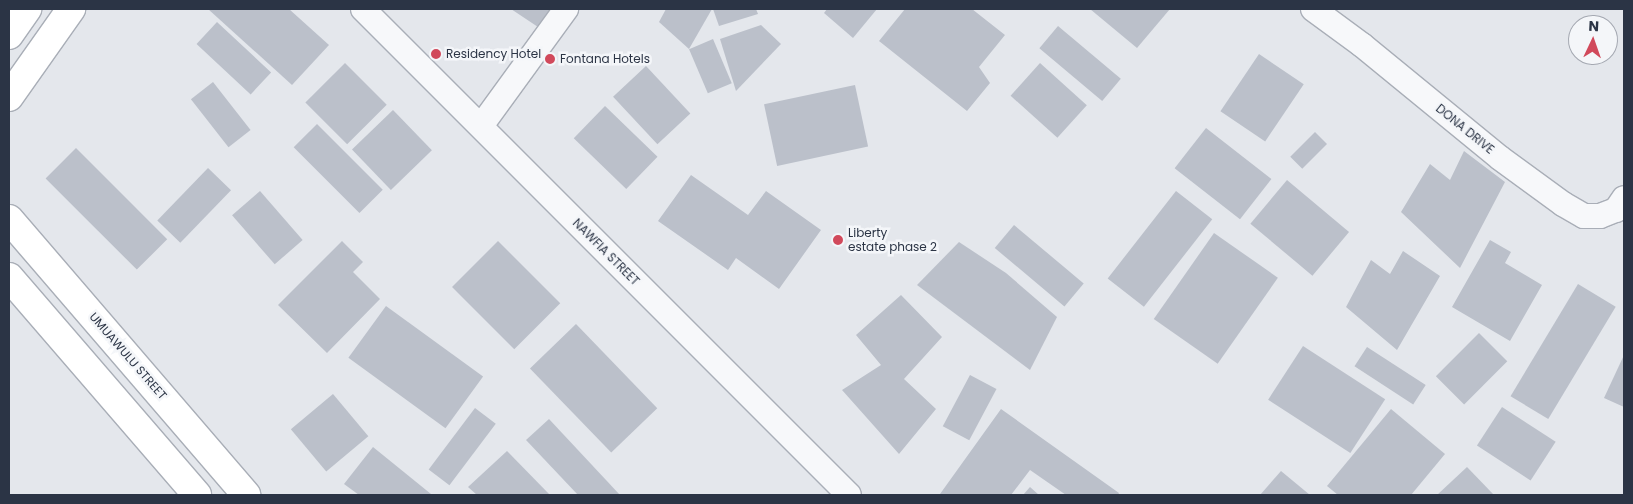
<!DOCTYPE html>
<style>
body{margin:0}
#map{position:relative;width:1633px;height:504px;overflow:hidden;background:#e4e7ec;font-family:Poppins,sans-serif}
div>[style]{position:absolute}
.building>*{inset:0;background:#bbc0ca;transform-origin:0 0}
.roads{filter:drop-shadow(1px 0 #a9aeb7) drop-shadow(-1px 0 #a9aeb7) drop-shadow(0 1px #a9aeb7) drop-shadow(0 -1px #a9aeb7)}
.street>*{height:24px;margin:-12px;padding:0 12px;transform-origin:12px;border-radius:12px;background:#f7f8fa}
.secondary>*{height:28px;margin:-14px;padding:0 14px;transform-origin:14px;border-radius:14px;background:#fff}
.primary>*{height:28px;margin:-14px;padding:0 14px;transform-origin:14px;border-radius:14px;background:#fff}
.dots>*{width:14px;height:14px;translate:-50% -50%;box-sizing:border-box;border:2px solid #f4f6f9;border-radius:50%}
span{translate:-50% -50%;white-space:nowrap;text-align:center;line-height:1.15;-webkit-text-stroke:5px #f4f6f9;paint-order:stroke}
.poi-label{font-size:12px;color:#2b3445}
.left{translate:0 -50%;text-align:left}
.street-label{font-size:12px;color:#2b3445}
.frame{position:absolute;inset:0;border:10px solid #2b3445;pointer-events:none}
.north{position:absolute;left:1568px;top:15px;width:50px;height:50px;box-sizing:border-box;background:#f4f6f9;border:1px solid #a4a8b1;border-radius:50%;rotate:3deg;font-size:14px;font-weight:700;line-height:20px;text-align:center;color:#2b3445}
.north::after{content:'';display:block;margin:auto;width:18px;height:22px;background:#d1495b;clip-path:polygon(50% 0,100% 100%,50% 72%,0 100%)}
</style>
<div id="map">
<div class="building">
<div style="clip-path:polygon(208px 9px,289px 9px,329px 45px,292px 85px)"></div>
<div style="clip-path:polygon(511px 9px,551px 9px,538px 27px)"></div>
<div style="clip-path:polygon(666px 9px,712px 9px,689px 49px,659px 22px)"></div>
<div style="clip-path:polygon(713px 9px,756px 9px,758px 14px,719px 26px)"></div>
<div style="clip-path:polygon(827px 9px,877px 9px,853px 38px,824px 13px)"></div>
<div style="clip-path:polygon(905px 9px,972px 9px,1005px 35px,979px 67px,990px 83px,967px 111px,879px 41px)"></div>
<div style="clip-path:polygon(1090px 9px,1170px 9px,1137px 48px)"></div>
<div style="left:217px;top:22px;width:74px;height:30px;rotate:43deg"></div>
<div style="clip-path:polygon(761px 25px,781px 44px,736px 91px,720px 39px)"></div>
<div style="left:1058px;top:26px;width:82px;height:29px;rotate:40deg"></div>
<div style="left:713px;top:39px;width:48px;height:26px;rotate:67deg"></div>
<div style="left:1259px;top:54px;width:54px;height:69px;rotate:34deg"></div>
<div style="left:345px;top:63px;width:59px;height:56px;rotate:45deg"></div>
<div style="left:1040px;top:63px;width:63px;height:44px;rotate:42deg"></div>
<div style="left:646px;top:66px;width:65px;height:45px;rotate:47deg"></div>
<div style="left:213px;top:82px;width:61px;height:28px;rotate:52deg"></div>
<div style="left:855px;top:85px;width:63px;height:93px;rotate:78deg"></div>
<div style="left:605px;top:106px;width:73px;height:45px;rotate:44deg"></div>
<div style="left:393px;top:110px;width:56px;height:57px;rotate:46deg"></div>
<div style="left:317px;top:124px;width:93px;height:33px;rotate:45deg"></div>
<div style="left:1206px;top:128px;width:83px;height:51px;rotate:38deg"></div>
<div style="left:1315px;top:132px;width:17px;height:35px;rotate:45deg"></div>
<div style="left:76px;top:148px;width:129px;height:43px;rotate:45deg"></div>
<div style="clip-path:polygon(1464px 151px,1505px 182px,1460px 268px,1401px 212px,1430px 164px,1450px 180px)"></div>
<div style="left:208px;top:168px;width:32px;height:73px;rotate:44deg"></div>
<div style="clip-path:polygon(691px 175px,748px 215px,766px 191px,821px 230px,779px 289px,736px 258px,728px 270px,658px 221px)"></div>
<div style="left:1287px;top:180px;width:81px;height:57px;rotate:40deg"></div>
<div style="left:260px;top:191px;width:65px;height:37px;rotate:49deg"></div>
<div style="left:1176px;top:191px;width:46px;height:111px;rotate:38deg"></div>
<div style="left:1014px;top:225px;width:91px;height:30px;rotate:40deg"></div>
<div style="left:1214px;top:233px;width:78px;height:105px;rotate:35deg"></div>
<div style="clip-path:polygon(1490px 240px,1511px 252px,1505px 263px,1542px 285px,1510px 341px,1452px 307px)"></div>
<div style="clip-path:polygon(342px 241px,363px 262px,353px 272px,380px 299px,327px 353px,278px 305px)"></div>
<div style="left:498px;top:241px;width:88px;height:65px;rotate:45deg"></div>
<div style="clip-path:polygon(959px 242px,1006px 273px,1057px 317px,1030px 370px,917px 285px)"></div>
<div style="clip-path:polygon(1403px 251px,1440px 276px,1397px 350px,1346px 307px,1371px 260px,1390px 274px)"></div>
<div style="left:1578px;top:284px;width:44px;height:131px;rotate:31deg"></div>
<div style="clip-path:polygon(901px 295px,942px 337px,904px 379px,936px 409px,899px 454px,842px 390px,881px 365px,856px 335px)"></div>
<div style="left:386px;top:306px;width:120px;height:64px;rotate:36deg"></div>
<div style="left:576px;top:324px;width:117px;height:64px;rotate:46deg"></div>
<div style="left:1479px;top:333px;width:40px;height:61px;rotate:45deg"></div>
<div style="left:1303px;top:346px;width:98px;height:64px;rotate:33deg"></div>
<div style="left:1367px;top:347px;width:70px;height:23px;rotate:33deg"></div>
<div style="clip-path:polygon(1624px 355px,1624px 407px,1604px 398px)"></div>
<div style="left:970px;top:375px;width:30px;height:58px;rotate:28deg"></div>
<div style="left:333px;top:394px;width:55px;height:55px;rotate:50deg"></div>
<div style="left:1502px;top:407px;width:64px;height:46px;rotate:33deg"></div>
<div style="left:475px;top:408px;width:26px;height:77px;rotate:37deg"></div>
<div style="clip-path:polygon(1001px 409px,1119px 493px,1118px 495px,1066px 495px,1030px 470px,1011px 495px,940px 494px)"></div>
<div style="clip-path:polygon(1391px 409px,1445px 454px,1411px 495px,1338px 495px,1327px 486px)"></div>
<div style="clip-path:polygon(549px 419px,620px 495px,578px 495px,526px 440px)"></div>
<div style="clip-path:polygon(373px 447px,431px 494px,430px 495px,359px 495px,344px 484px)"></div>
<div style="clip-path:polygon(507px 451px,550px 495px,477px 495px,468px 487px)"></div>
<div style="clip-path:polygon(1467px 467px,1494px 495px,1437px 495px)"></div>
<div style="clip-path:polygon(1281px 471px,1310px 495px,1260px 495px)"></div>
<div style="clip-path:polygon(1030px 487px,1039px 495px,1023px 495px)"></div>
</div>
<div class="roads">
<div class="street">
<div style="left:363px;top:9px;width:687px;rotate:45deg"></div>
<div style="left:1313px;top:9px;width:61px;rotate:36.3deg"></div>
<div style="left:1362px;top:45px;width:178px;rotate:39.3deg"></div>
<div style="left:1500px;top:158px;width:78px;rotate:36.1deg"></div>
<div style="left:1563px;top:204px;width:24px;rotate:30deg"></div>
<div style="left:1584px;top:216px;width:16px"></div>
<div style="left:1600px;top:216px;width:17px;rotate:-21deg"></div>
<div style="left:1616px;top:210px;width:14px;rotate:-56deg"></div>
<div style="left:481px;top:126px;width:145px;rotate:-54deg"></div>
</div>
<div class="secondary">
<div style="left:9px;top:35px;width:32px;rotate:-55deg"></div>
<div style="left:9px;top:97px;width:108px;rotate:-54.8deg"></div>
</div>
<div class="primary">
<div style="left:9px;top:219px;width:364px;rotate:49.3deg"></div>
<div style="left:9px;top:277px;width:288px;rotate:49.2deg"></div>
</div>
</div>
<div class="dots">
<div style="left:436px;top:54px;background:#d1495b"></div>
<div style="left:550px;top:59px;background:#d1495b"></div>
<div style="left:838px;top:240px;background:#d1495b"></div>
</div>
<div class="poi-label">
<span class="left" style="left:446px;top:54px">Residency Hotel</span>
<span class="left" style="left:560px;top:59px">Fontana Hotels</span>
<span class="left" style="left:848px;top:240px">Liberty<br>estate phase 2</span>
</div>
<div class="street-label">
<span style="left:1465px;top:129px;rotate:39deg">DONA DRIVE</span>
<span style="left:606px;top:252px;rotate:45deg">NAWFIA STREET</span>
<span style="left:128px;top:356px;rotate:49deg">UMUAWULU STREET</span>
</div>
<div class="frame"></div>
<div class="north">N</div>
</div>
